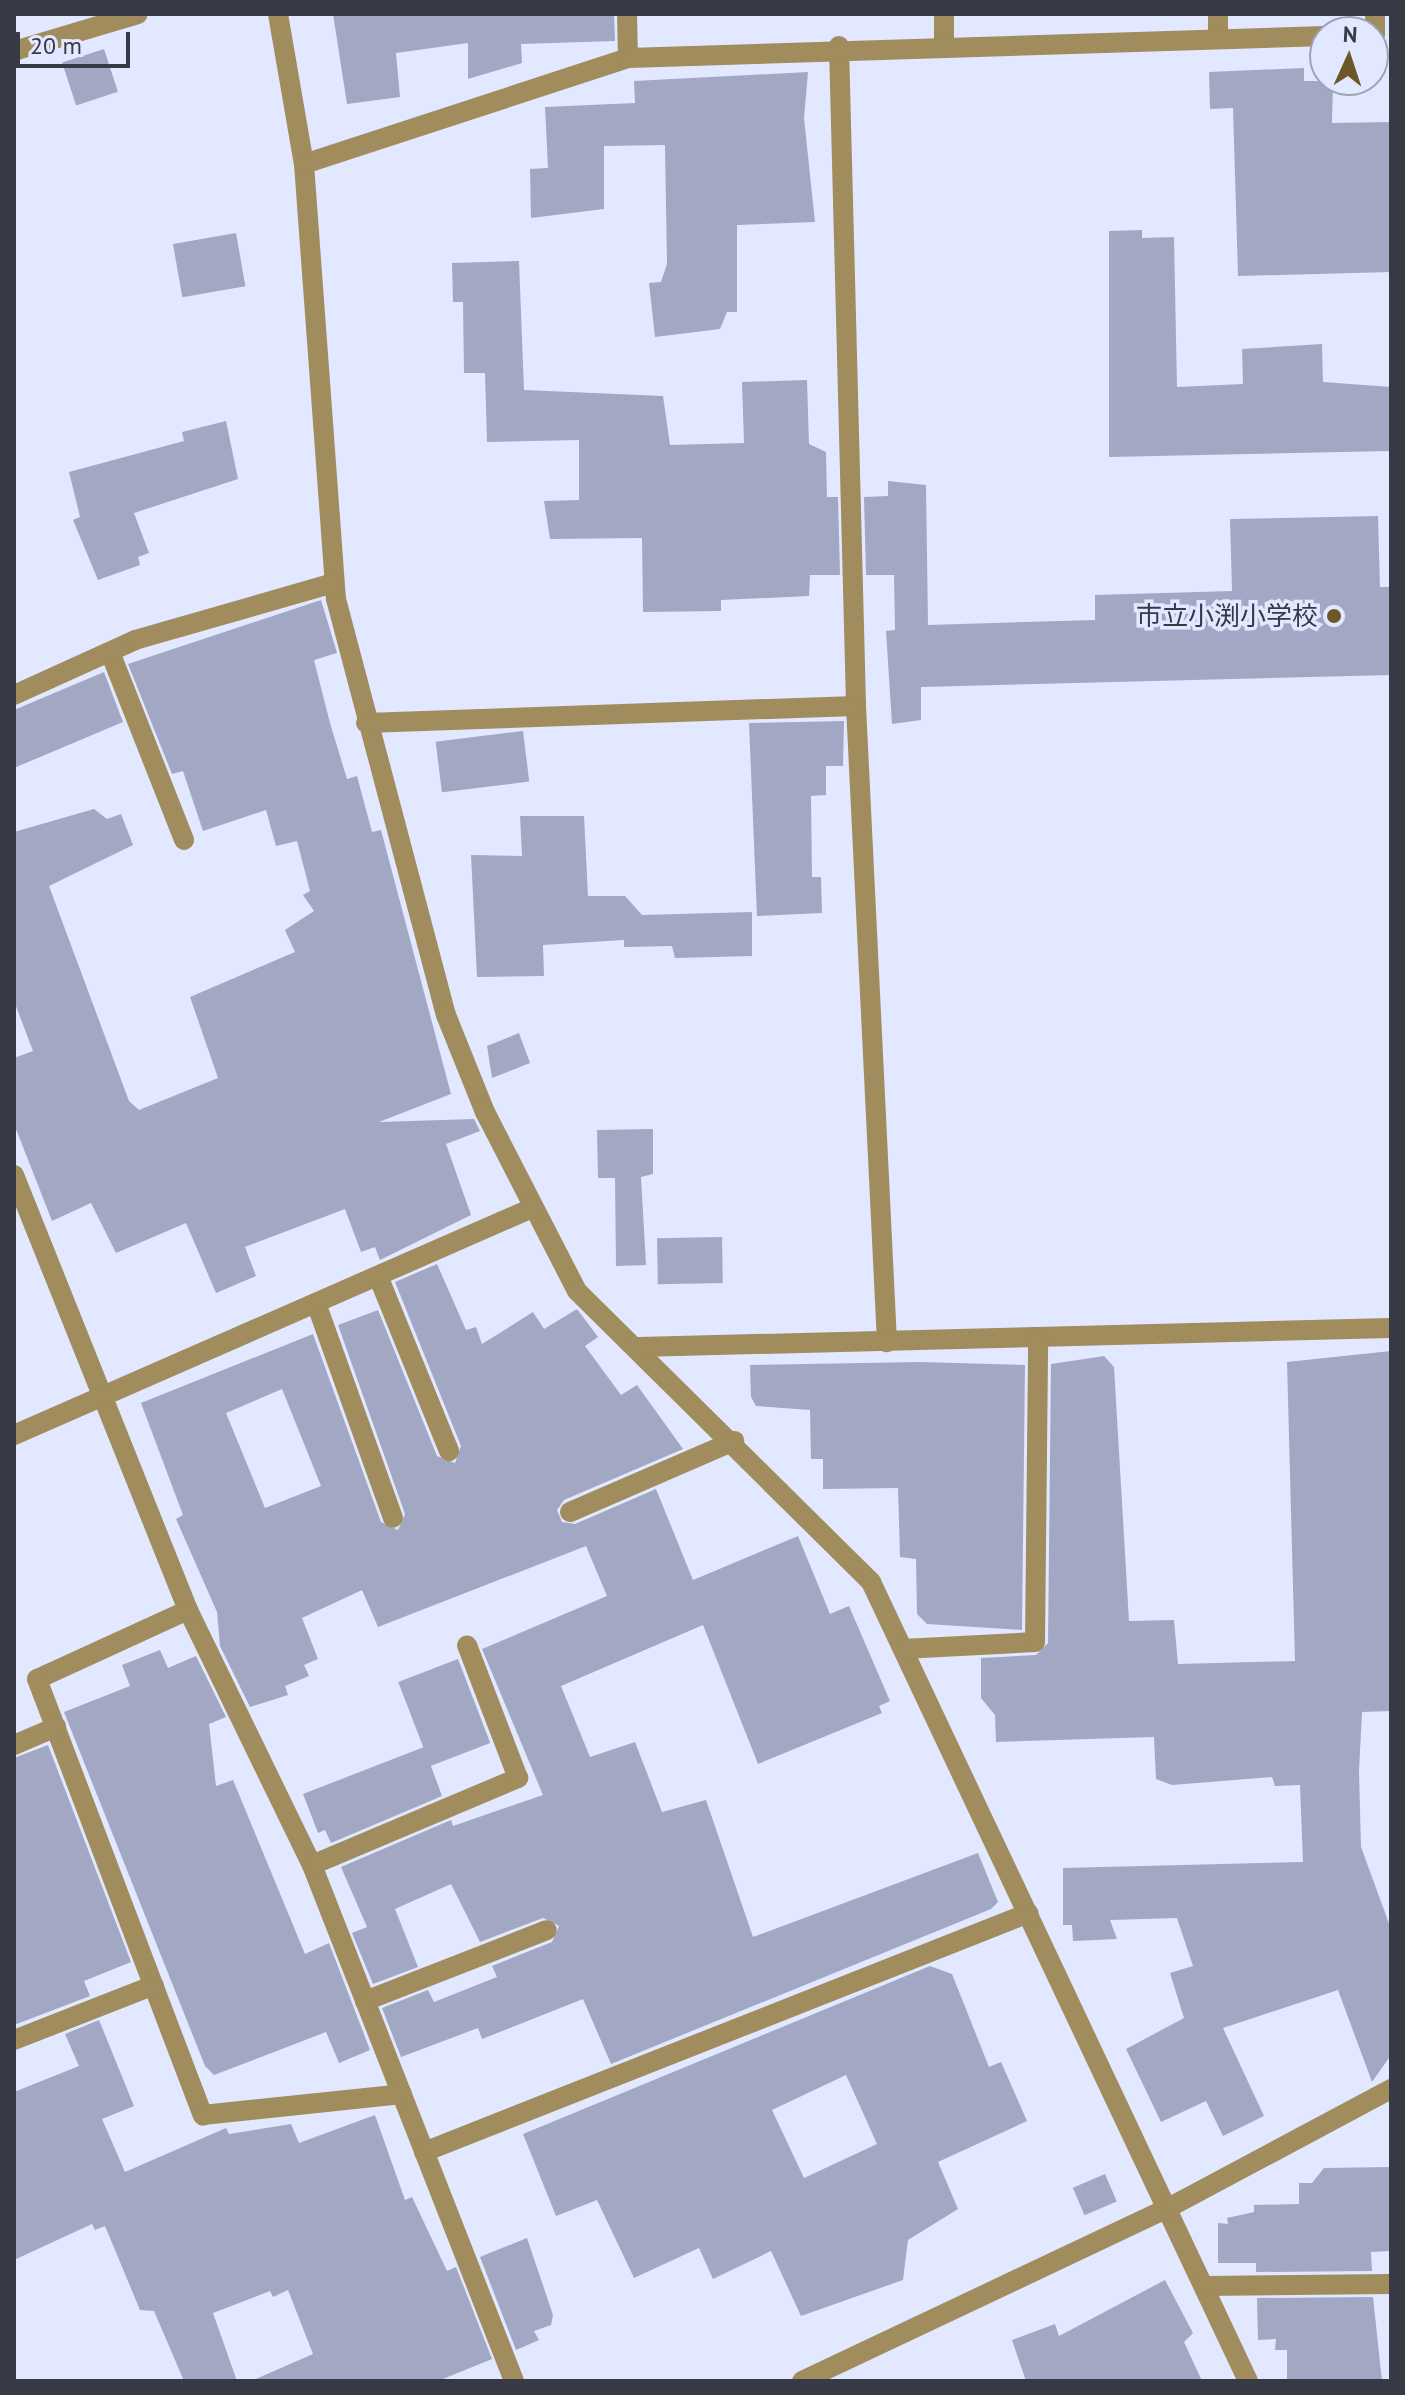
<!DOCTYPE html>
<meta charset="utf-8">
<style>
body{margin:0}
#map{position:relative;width:1405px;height:2395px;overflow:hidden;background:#e2e8ff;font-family:"PT Sans","Noto Sans JP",sans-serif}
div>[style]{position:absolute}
.building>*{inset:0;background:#a2a8c3;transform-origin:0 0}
.minor>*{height:20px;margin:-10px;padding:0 10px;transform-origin:10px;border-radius:10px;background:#a08c5c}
.dots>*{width:22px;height:22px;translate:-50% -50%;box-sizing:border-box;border:4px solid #e2e8ff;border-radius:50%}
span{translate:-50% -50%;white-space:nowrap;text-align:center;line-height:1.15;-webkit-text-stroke:7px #e2e8ff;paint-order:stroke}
.poi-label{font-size:26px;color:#373944}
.right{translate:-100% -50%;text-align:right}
.frame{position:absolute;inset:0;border:16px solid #373944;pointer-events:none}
.north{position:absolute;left:1309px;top:16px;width:80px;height:80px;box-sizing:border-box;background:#e2e8ff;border:2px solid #9ea2b4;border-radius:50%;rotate:3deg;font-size:22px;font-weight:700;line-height:32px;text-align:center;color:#373944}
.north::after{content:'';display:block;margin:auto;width:28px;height:36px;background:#6b5826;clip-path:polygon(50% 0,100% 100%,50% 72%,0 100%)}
.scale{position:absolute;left:16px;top:32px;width:114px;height:36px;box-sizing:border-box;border:4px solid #373944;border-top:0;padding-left:10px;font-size:24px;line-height:28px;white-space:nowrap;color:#373944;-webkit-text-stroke:6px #e2e8ff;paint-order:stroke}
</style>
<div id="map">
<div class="building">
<div style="clip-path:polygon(333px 14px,614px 14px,615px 41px,521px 44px,522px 63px,468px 79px,468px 43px,396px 53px,400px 97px,347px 104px)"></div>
<div style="left:104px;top:49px;width:45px;height:44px;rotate:72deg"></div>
<div style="clip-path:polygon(1304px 68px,1304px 81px,1333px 81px,1332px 123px,1391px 122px,1391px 272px,1238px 276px,1233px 108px,1210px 109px,1209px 72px)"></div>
<div style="clip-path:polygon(808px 72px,804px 118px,815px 222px,737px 225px,737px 312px,727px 312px,720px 329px,655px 337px,649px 283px,661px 282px,667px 264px,665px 145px,604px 146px,604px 209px,531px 218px,530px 169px,548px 168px,545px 107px,635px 103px,634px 81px)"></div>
<div style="clip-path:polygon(1142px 230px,1142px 238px,1174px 237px,1177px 387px,1243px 384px,1242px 349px,1322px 344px,1323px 382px,1391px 387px,1391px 451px,1109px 457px,1109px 231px)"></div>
<div style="left:236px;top:233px;width:54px;height:64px;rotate:80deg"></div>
<div style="clip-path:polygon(519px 261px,524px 390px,663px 396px,670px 445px,744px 443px,742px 382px,807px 380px,809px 444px,826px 452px,827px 497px,838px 497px,840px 575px,810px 575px,809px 596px,721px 600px,721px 611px,643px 612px,642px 538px,550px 539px,544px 501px,579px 500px,579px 440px,487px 442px,485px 373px,464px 373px,463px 302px,453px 302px,452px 263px)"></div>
<div style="clip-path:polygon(226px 421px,238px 479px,134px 513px,149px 553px,138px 557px,140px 565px,98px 580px,73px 520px,80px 517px,69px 472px,184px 441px,182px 432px)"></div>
<div style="clip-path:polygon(888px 481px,926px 485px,928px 625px,1095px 620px,1095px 595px,1232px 591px,1230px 519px,1378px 516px,1380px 587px,1391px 587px,1391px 675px,921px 687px,921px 720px,892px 724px,886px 631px,895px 630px,894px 575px,866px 575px,864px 497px,888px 496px)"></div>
<div style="clip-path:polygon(321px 600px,337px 653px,314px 660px,330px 723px,347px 779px,357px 776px,372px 832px,381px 830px,451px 1094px,379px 1122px,474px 1119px,480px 1131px,446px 1144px,471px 1215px,380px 1260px,375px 1247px,361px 1252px,345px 1209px,245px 1247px,256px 1276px,216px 1293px,186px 1223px,116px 1253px,91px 1203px,52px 1221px,14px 1124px,14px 1058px,33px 1051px,14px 1001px,14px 832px,94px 809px,107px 819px,121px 814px,133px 845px,49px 886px,129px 1101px,139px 1110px,218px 1078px,190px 997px,295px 952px,285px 930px,314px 911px,303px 895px,310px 891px,297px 841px,276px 846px,266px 810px,203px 831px,183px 771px,172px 774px,128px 664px)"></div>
<div style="clip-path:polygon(104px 672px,123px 722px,14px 768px,14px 710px)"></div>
<div style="clip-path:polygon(844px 721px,843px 766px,826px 766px,826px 795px,811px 796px,812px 877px,821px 877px,822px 913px,757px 916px,749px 723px)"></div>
<div style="left:523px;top:731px;width:51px;height:88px;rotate:83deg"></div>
<div style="clip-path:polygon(520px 816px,584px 816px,588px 896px,625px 896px,642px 915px,752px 912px,752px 956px,675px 958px,672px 946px,624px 947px,624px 940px,543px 945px,544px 976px,477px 977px,471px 855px,522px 856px)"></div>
<div style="clip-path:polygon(519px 1033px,530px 1063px,492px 1078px,487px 1046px)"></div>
<div style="clip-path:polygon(653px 1129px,653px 1174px,641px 1177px,646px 1265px,616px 1266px,615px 1178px,598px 1178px,597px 1130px)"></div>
<div style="left:722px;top:1237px;width:46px;height:65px;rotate:89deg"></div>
<div style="clip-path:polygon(evenodd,437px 1264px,466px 1330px,476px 1327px,482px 1344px,533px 1312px,544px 1329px,577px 1309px,598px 1337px,585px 1346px,621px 1395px,637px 1385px,683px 1449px,564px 1500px,557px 1510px,562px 1522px,575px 1524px,656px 1489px,693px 1580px,798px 1536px,830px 1614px,849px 1606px,890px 1701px,879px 1706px,882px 1713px,758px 1764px,703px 1625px,561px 1686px,590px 1757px,635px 1742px,662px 1812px,706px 1800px,753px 1937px,978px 1853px,998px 1902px,991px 1909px,611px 2064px,583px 1999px,482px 2039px,478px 2028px,401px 2057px,382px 2008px,428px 1990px,434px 2002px,497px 1977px,492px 1966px,552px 1942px,559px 1926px,543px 1918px,480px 1942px,451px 1884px,395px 1909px,418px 1967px,373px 1984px,352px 1933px,367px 1927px,341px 1867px,451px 1820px,453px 1826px,543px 1795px,482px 1649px,607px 1596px,586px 1546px,378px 1627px,362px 1590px,302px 1618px,318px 1659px,304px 1665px,309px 1676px,285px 1686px,288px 1695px,250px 1707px,220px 1646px,217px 1612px,176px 1519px,183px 1515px,141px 1403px,313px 1334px,381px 1522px,398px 1530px,405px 1514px,338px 1325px,378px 1310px,437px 1456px,455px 1463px,461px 1446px,395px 1282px,437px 1264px,282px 1389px,321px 1486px,265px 1508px,226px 1413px,282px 1389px)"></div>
<div style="clip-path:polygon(1391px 1351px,1391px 1711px,1362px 1712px,1359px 1771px,1361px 1847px,1391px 1929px,1391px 2055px,1372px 2082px,1338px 1990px,1223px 2028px,1264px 2116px,1223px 2136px,1206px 2101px,1161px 2122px,1126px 2049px,1184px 2018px,1170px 1973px,1193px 1966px,1177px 1918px,1110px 1920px,1117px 1939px,1073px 1941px,1072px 1925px,1063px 1925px,1063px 1868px,1303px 1862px,1300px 1785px,1275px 1786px,1272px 1777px,1172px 1785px,1156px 1779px,1154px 1737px,996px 1742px,995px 1715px,981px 1698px,981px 1658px,1036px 1655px,1048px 1643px,1051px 1364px,1104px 1356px,1114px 1367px,1129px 1621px,1174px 1620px,1178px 1664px,1295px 1661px,1287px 1362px)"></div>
<div style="clip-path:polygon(920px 1362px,1025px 1365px,1022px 1630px,927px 1624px,917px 1614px,916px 1559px,900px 1557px,898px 1488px,823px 1489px,823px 1459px,811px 1459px,810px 1410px,756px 1406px,751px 1397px,750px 1365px)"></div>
<div style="clip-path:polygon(160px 1650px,168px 1668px,196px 1656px,226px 1717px,209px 1724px,216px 1786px,233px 1780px,305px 1954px,329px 1943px,370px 2050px,339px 2063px,326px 2032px,214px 2075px,205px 2066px,64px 1712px,130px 1686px,122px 1665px)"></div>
<div style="left:458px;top:1659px;width:90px;height:64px;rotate:69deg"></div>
<div style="clip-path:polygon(48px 1745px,131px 1962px,84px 1981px,90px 1996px,14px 2025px,14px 1758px)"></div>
<div style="clip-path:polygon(424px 1747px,442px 1796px,331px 1843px,325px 1830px,318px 1833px,303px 1794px)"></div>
<div style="clip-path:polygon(evenodd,930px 1966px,952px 1974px,989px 2067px,1001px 2062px,1027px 2121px,938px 2162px,958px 2209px,908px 2240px,903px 2280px,801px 2316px,771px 2251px,713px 2279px,699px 2248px,634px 2278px,597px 2200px,556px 2216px,523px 2134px,930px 1966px,846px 2075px,877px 2144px,804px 2178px,772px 2110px,846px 2075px)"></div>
<div style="clip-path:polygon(99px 2020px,134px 2106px,102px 2119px,125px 2172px,226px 2128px,229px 2134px,291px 2124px,299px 2143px,375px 2115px,405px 2200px,412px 2197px,447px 2271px,456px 2267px,492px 2359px,438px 2381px,251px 2381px,313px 2354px,288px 2290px,273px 2297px,270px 2291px,213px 2313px,237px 2381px,184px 2381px,154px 2311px,140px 2310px,105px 2226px,95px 2230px,92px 2224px,14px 2260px,14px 2092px,79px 2066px,65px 2034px)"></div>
<div style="clip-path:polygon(1391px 2167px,1391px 2251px,1371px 2252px,1372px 2271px,1256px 2272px,1256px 2263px,1218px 2263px,1218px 2223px,1228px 2224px,1227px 2218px,1254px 2212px,1254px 2205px,1299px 2204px,1299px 2183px,1312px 2183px,1324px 2168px)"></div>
<div style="left:1105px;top:2174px;width:30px;height:35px;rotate:67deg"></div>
<div style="clip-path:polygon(527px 2238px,553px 2315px,551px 2325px,534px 2331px,539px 2340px,516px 2350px,480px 2257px)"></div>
<div style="clip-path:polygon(1165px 2280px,1193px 2333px,1184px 2342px,1202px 2381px,1026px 2381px,1012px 2340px,1055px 2324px,1059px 2336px)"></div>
<div style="clip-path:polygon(1373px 2297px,1382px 2381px,1287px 2381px,1287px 2350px,1275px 2350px,1276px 2339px,1258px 2340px,1257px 2298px)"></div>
</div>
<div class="minor">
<div style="left:278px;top:14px;width:152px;rotate:80.2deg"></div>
<div style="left:304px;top:164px;width:436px;rotate:85.8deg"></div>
<div style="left:336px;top:599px;width:430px;rotate:75.2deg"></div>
<div style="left:446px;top:1015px;width:105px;rotate:68.1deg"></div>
<div style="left:485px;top:1112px;width:201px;rotate:62.8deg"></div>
<div style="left:577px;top:1291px;width:414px;rotate:44.7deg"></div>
<div style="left:871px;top:1582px;width:883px;rotate:64.74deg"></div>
<div style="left:627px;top:14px;width:44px;rotate:88.7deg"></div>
<div style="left:944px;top:14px;width:30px;rotate:90deg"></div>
<div style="left:1218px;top:14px;width:24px;rotate:90deg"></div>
<div style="left:1375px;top:14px;width:21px;rotate:90deg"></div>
<div style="left:839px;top:46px;width:660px;rotate:88.52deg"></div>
<div style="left:856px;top:706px;width:637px;rotate:87.21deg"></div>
<div style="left:14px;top:51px;width:129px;rotate:-16.6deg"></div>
<div style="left:304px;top:164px;width:341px;rotate:-18.1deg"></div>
<div style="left:628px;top:58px;width:697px;rotate:-1.81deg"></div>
<div style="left:110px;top:652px;width:202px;rotate:68.5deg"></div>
<div style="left:14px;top:695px;width:133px;rotate:-24.4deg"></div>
<div style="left:135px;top:640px;width:207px;rotate:-16deg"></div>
<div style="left:366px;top:723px;width:490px;rotate:-2deg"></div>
<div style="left:14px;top:1175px;width:469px;rotate:68.2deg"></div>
<div style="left:188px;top:1610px;width:284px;rotate:64.1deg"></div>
<div style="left:312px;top:1865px;width:554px;rotate:68.62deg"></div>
<div style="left:378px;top:1276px;width:189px;rotate:67.9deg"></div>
<div style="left:316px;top:1303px;width:228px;rotate:70.3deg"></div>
<div style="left:639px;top:1347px;width:752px;rotate:-1.45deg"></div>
<div style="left:14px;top:1435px;width:566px;rotate:-23.66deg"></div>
<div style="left:570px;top:1512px;width:179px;rotate:-23.4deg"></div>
<div style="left:188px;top:1610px;width:166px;rotate:155.4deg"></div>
<div style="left:37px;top:1679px;width:467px;rotate:69.2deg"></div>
<div style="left:203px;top:2115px;width:200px;rotate:-6deg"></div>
<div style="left:903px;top:1649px;width:132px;rotate:-3deg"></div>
<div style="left:1035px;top:1642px;width:304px;rotate:-89.4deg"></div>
<div style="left:14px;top:1745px;width:46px;rotate:-23.2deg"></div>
<div style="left:312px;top:1865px;width:224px;rotate:-22.9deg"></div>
<div style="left:518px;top:1778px;width:142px;rotate:-111deg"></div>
<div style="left:365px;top:2001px;width:195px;rotate:-21.3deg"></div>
<div style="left:14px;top:2040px;width:150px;rotate:-21.4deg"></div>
<div style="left:424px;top:2152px;width:650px;rotate:-21.56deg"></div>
<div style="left:1205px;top:2286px;width:186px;rotate:-0.6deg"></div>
<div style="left:802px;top:2381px;width:407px;rotate:-25.3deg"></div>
<div style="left:1170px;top:2207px;width:251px;rotate:-28.1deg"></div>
</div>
<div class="dots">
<div style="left:1334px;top:616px;background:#6b5826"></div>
</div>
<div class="poi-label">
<span class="right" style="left:1318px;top:616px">市立小渕小学校</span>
</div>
<div class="frame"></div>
<div class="north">N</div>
<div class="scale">20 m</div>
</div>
